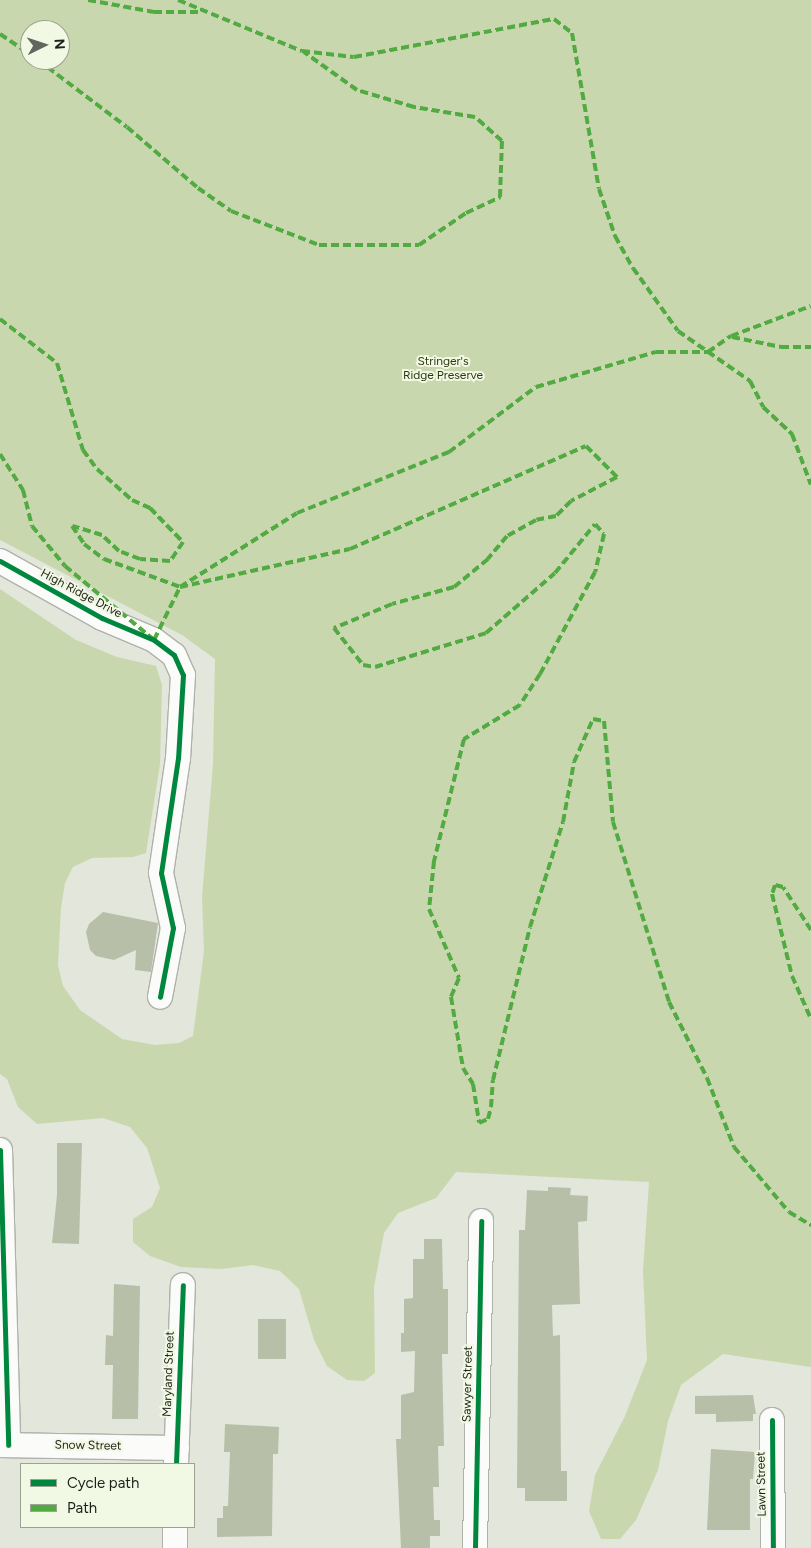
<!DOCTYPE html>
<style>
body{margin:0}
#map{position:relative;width:811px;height:1548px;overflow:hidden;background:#e2e6db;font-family:Figtree,sans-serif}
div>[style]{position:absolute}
.green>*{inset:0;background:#c9d7ae}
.building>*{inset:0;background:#b8bfa8;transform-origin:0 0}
.roads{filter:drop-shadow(1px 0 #afb2aa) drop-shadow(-1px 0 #afb2aa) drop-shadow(0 1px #afb2aa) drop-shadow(0 -1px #afb2aa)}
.minor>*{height:24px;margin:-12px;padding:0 12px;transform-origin:12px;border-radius:12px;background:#fbfbfa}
.quiet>*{height:4px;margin-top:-2px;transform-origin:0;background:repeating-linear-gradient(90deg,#52aa42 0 8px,transparent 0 12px)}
.cycleway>*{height:5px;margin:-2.5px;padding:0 2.5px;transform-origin:2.5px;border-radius:2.5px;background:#00873e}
span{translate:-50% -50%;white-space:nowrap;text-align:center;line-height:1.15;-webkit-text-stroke:4px #f1f8e3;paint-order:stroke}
.park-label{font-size:12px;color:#2e3911}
.street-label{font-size:12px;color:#1f211a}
.legend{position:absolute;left:20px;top:1463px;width:175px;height:65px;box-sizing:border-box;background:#f1f8e3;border:1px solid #9da293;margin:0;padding:6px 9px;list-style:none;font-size:15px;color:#1f211a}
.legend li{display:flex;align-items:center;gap:10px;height:25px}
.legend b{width:25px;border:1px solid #9da293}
.north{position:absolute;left:20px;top:20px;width:50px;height:50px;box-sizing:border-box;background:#f1f8e3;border:1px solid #9da293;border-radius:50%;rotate:86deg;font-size:14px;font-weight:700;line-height:20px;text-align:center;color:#1f211a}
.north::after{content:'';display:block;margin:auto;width:18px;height:22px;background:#63665e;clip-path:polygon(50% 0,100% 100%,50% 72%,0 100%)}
</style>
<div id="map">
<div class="green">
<div style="clip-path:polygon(evenodd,0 0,811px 0,811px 1367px,723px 1354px,681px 1385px,668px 1421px,658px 1470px,636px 1520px,620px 1539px,601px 1539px,589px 1511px,595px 1475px,625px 1416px,647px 1360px,643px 1271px,649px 1182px,456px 1172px,436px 1198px,398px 1213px,384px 1233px,374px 1287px,375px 1373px,364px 1381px,347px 1380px,327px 1366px,314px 1340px,299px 1289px,280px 1271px,253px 1265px,222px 1269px,181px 1267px,150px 1256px,133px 1242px,133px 1219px,152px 1207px,160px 1188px,147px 1148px,130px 1127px,103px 1118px,37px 1124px,18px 1107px,7px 1079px,0 1074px,0 589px,76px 640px,117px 657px,156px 666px,162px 685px,160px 764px,146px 853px,133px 857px,92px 858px,73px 867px,65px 883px,61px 908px,58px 965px,63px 986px,80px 1010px,122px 1039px,155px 1045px,179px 1043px,193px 1036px,204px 951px,202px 897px,213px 764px,215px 659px,182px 635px,0 540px,0 0,30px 30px,60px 30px,60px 60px,30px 60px,30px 30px)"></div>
</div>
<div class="building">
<div style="clip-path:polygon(103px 912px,158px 923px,151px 972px,135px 970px,136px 950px,114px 960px,96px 956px,90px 950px,86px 932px,89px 924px)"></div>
<div style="clip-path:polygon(57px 1143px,82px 1143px,79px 1244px,52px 1243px,57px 1195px)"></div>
<div style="clip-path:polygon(548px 1187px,571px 1188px,570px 1195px,588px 1196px,587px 1221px,578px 1222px,580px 1304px,552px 1305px,553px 1336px,560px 1335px,561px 1471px,567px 1471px,567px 1501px,525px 1501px,525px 1488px,517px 1488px,519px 1230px,525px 1230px,527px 1190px,548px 1191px)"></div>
<div style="clip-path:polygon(424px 1239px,442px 1239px,443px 1289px,448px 1289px,448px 1354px,442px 1354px,444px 1446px,438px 1446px,439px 1487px,433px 1487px,434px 1520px,440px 1520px,440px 1536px,430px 1536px,430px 1548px,401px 1548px,396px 1439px,401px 1439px,401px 1395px,414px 1392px,415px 1351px,401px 1352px,401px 1333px,404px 1333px,404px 1299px,413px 1298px,413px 1259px,424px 1259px)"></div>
<div style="clip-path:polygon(114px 1284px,140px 1286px,138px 1419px,112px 1419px,113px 1365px,105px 1365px,106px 1335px,113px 1336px)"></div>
<div style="left:258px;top:1319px;width:28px;height:40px"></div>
<div style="clip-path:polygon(753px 1395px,756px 1414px,753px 1414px,753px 1421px,716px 1422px,716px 1414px,695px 1414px,695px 1396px)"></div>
<div style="clip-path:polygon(225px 1424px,279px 1427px,278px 1454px,273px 1454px,272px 1536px,217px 1537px,217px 1518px,223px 1518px,223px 1506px,228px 1506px,230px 1452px,224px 1452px)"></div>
<div style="clip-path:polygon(711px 1449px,755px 1452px,753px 1479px,750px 1479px,750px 1530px,707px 1530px)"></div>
</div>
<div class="roads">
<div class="minor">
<div style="left:0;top:561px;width:117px;rotate:29.2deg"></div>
<div style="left:102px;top:618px;width:56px;rotate:22.9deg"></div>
<div style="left:154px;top:640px;width:25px;rotate:37deg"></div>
<div style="left:174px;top:655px;width:22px;rotate:66deg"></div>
<div style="left:183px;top:675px;width:83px;rotate:93.4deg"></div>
<div style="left:178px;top:758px;width:116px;rotate:98.4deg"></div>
<div style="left:161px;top:873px;width:56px;rotate:77.7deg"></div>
<div style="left:173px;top:928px;width:70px;rotate:100.7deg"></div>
<div style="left:0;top:1150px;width:295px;rotate:88.4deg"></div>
<div style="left:772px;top:1420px;width:128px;rotate:89.6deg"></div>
<div style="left:0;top:1445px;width:177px;rotate:1deg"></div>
<div style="left:176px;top:1464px;width:179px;rotate:-87.8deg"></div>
<div style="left:175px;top:1548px;width:21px;rotate:-90deg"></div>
<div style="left:475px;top:1548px;width:327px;rotate:-88.9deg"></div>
</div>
</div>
<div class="quiet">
<div style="left:88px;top:0;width:67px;rotate:10.3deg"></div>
<div style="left:154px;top:12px;width:47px"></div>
<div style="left:178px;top:0;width:134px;rotate:22.4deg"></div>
<div style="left:302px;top:51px;width:52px;rotate:6.6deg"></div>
<div style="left:354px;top:57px;width:204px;rotate:-10.8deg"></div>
<div style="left:554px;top:19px;width:23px;rotate:38deg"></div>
<div style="left:572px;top:33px;width:158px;rotate:80.2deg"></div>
<div style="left:599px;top:189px;width:50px;rotate:71.2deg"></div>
<div style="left:615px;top:236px;width:37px;rotate:61deg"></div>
<div style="left:633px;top:268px;width:77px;rotate:54.5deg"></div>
<div style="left:678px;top:331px;width:88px;rotate:34.8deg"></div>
<div style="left:750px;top:381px;width:29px;rotate:63deg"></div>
<div style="left:763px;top:407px;width:40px;rotate:43deg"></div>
<div style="left:792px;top:434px;width:54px;rotate:69.6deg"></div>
<div style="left:0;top:34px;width:36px;rotate:34deg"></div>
<div style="left:38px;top:60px;width:111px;rotate:37deg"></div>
<div style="left:127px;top:127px;width:94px;rotate:40.7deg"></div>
<div style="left:198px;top:188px;width:40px;rotate:34.9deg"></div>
<div style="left:231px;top:211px;width:94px;rotate:21.1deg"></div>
<div style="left:319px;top:245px;width:100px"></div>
<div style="left:419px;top:245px;width:57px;rotate:-34.2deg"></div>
<div style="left:466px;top:213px;width:38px;rotate:-25deg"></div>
<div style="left:500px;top:197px;width:56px;rotate:-88deg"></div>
<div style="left:502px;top:141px;width:36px;rotate:-138deg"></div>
<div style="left:475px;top:117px;width:62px;rotate:-170.7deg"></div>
<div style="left:414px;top:107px;width:59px;rotate:-163.4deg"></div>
<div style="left:357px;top:90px;width:65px;rotate:-144.4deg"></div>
<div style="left:0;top:319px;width:72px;rotate:37.7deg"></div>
<div style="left:57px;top:363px;width:91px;rotate:73.4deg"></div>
<div style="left:83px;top:450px;width:24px;rotate:54deg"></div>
<div style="left:97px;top:469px;width:47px;rotate:41.5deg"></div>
<div style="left:132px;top:500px;width:20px;rotate:24deg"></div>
<div style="left:150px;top:508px;width:47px;rotate:45.9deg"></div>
<div style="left:183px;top:542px;width:23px;rotate:124deg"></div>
<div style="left:170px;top:561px;width:30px;rotate:-176deg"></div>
<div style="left:140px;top:559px;width:22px;rotate:-159deg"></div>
<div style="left:119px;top:551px;width:23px;rotate:-137deg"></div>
<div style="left:102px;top:535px;width:31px;rotate:-163deg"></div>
<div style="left:72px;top:526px;width:22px;rotate:56deg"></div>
<div style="left:84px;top:544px;width:25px;rotate:37deg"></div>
<div style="left:104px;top:559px;width:81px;rotate:20.2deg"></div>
<div style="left:732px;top:337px;width:50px;rotate:11.5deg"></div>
<div style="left:781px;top:347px;width:30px"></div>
<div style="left:708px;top:352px;width:28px;rotate:-35deg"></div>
<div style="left:731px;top:336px;width:85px;rotate:-20.6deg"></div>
<div style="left:0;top:454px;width:43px;rotate:57.4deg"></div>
<div style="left:23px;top:490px;width:37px;rotate:76deg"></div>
<div style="left:32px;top:526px;width:52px;rotate:50.5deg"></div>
<div style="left:65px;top:566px;width:116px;rotate:39.7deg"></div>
<div style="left:154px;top:640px;width:59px;rotate:-63.9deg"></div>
<div style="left:180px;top:587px;width:138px;rotate:-32.3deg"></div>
<div style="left:297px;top:513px;width:164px;rotate:-21.9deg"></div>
<div style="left:449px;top:452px;width:109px;rotate:-36.8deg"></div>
<div style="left:536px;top:387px;width:125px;rotate:-16.3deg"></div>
<div style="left:656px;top:352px;width:52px"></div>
<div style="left:180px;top:587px;width:174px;rotate:-12.6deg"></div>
<div style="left:350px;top:549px;width:257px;rotate:-23.6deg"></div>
<div style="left:586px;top:446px;width:44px;rotate:45deg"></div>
<div style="left:617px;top:477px;width:52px;rotate:152.4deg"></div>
<div style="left:571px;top:501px;width:21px;rotate:135deg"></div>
<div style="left:556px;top:516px;width:20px;rotate:169deg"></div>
<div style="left:536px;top:520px;width:33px;rotate:151deg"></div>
<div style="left:507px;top:536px;width:30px;rotate:130deg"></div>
<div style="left:488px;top:559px;width:44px;rotate:140.5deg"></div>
<div style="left:454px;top:587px;width:64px;rotate:164.7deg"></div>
<div style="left:392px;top:604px;width:63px;rotate:157.5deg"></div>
<div style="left:334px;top:628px;width:47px;rotate:51.9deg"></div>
<div style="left:363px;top:665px;width:12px;rotate:9deg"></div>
<div style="left:375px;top:667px;width:116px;rotate:-17deg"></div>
<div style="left:486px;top:633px;width:91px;rotate:-41deg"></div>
<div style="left:555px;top:573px;width:63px;rotate:-50.8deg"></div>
<div style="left:595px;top:524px;width:13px;rotate:48deg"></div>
<div style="left:604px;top:534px;width:39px;rotate:103deg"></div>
<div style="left:595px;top:572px;width:116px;rotate:118.3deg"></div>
<div style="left:540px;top:674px;width:37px;rotate:123deg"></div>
<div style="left:520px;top:705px;width:66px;rotate:148.7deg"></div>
<div style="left:464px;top:739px;width:126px;rotate:103.8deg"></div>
<div style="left:434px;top:861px;width:48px;rotate:95.9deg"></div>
<div style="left:429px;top:909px;width:75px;rotate:66.5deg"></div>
<div style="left:459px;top:978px;width:21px;rotate:113deg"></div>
<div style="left:451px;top:997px;width:72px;rotate:80.4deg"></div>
<div style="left:463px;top:1068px;width:19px;rotate:58deg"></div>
<div style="left:473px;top:1084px;width:39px;rotate:81deg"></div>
<div style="left:479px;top:1123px;width:10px;rotate:-24deg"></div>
<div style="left:488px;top:1119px;width:12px;rotate:-76deg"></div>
<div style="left:491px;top:1107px;width:27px;rotate:-86deg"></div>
<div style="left:493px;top:1080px;width:157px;rotate:-76.4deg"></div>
<div style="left:530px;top:927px;width:110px;rotate:-72.6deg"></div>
<div style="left:563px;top:822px;width:61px;rotate:-79.6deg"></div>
<div style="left:574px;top:762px;width:47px;rotate:-66.2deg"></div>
<div style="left:593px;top:719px;width:11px;rotate:10deg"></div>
<div style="left:604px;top:721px;width:101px;rotate:84.9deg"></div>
<div style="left:613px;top:822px;width:189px;rotate:72.7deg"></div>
<div style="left:669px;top:1002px;width:85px;rotate:63.4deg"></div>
<div style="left:707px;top:1078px;width:74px;rotate:68.6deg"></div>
<div style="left:734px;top:1147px;width:85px;rotate:49.8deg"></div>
<div style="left:789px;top:1212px;width:26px;rotate:31deg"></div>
<div style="left:811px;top:930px;width:51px;rotate:-123.1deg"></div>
<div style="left:783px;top:887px;width:8px;rotate:-166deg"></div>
<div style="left:775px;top:885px;width:9px;rotate:108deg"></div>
<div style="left:772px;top:894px;width:84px;rotate:76.3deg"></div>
<div style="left:792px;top:976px;width:47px;rotate:66.2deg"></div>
</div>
<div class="cycleway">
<div style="left:0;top:561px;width:117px;rotate:29.2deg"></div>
<div style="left:102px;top:618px;width:56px;rotate:22.9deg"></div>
<div style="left:154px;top:640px;width:25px;rotate:37deg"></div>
<div style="left:174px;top:655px;width:22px;rotate:66deg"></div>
<div style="left:183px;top:675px;width:83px;rotate:93.4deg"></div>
<div style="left:178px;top:758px;width:116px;rotate:98.4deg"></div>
<div style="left:161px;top:873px;width:56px;rotate:77.7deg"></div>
<div style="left:173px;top:928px;width:70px;rotate:100.7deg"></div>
<div style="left:0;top:1150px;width:295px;rotate:88.4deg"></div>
<div style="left:772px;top:1420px;width:128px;rotate:89.6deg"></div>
<div style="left:176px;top:1464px;width:179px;rotate:-87.8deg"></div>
<div style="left:475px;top:1548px;width:327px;rotate:-88.9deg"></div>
</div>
<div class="park-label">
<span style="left:443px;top:369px">Stringer's<br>Ridge Preserve</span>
</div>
<div class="street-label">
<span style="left:81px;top:594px;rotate:28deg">High Ridge Drive</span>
<span style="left:169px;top:1374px;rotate:-88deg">Maryland Street</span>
<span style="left:468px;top:1384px;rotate:-89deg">Sawyer Street</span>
<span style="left:88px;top:1446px;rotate:1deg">Snow Street</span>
<span style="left:762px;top:1484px;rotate:-91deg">Lawn Street</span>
</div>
<ul class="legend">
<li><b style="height:6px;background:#00873e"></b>Cycle path</li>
<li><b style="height:6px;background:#52aa42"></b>Path</li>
</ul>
<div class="north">N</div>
</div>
